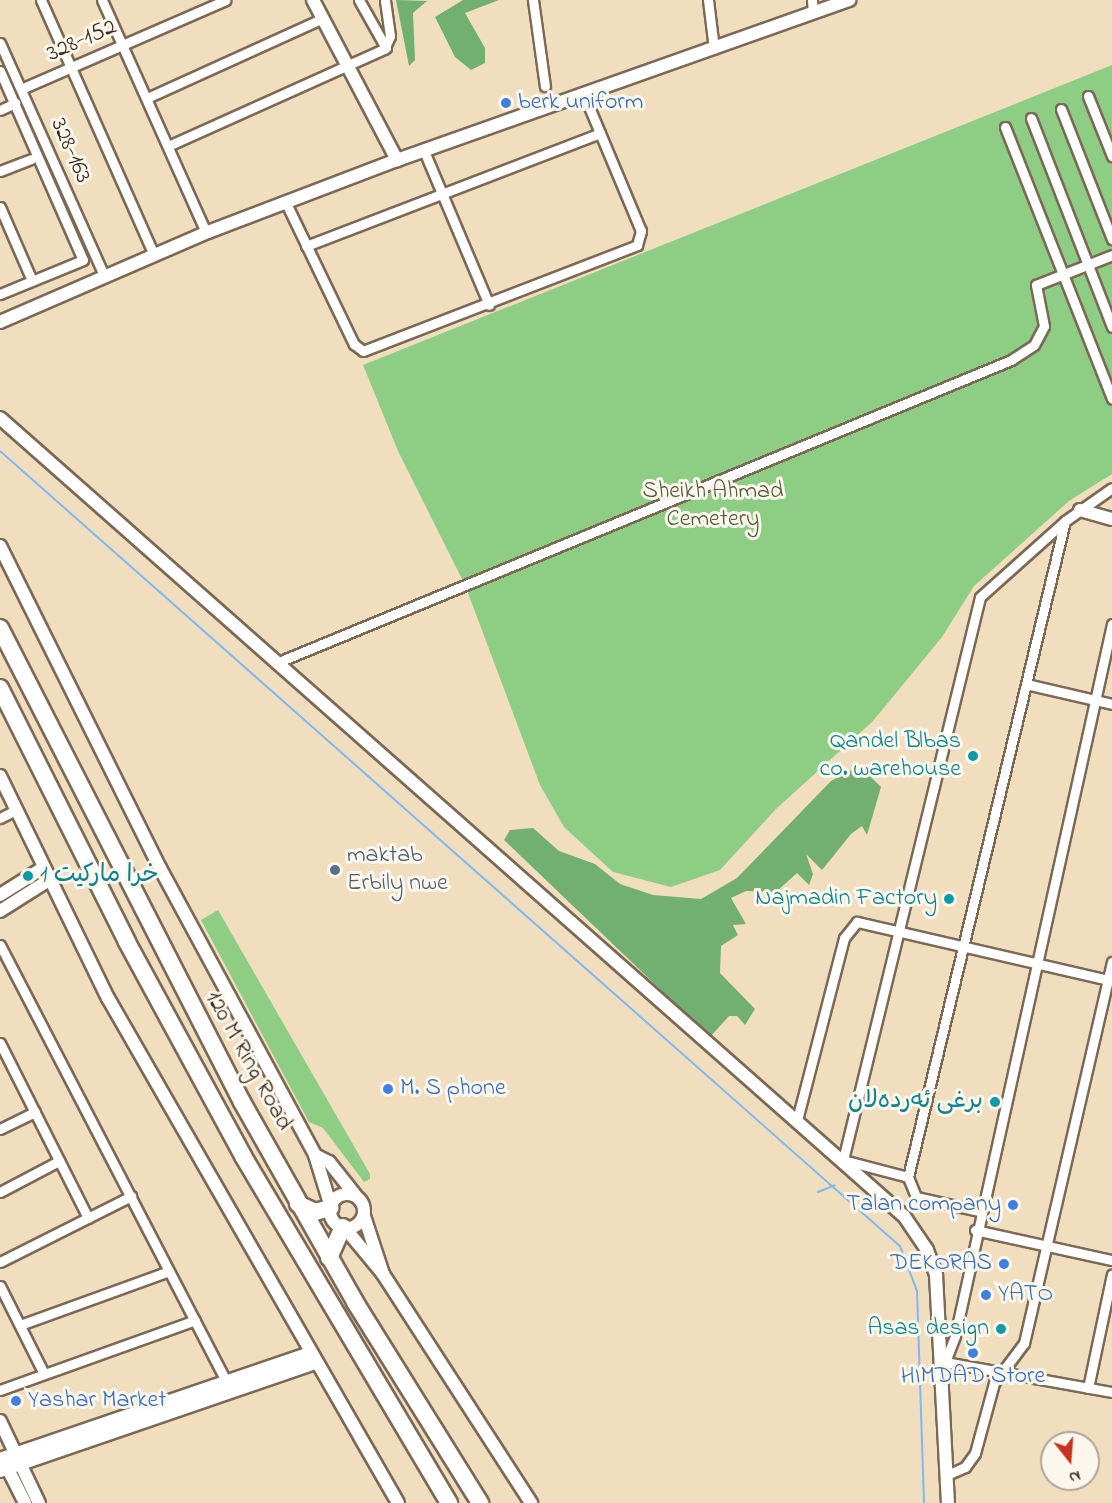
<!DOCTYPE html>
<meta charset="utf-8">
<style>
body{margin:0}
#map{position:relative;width:1112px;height:1503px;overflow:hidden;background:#f1debf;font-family:"Indie Flower","Playpen Sans Arabic",sans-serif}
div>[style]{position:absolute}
.green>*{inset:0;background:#8dcd84}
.forest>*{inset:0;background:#72b072}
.stream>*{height:2px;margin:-1px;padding:0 1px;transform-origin:1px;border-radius:1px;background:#7eb9f0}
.roads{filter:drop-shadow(2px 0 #7b6956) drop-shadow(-2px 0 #7b6956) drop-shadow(0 2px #7b6956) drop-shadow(0 -2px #7b6956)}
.street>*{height:9px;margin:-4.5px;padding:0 4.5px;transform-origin:4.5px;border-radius:4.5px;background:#fff}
.secondary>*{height:12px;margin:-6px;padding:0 6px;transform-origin:6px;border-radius:6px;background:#fff}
.secondary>.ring{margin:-6px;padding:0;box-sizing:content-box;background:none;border:12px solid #fff;border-radius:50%}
.highway>*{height:16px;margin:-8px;padding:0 8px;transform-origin:8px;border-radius:8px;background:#fff}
.dots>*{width:16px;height:16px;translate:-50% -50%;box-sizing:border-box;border:3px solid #fbf7ec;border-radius:50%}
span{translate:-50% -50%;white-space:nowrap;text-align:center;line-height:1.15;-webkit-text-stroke:6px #fbf7ec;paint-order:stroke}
.street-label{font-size:24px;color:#3b2a1e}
.shop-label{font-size:24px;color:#366cbe}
.left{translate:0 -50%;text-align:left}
.right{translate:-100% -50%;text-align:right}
.park-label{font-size:24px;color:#545b3d}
.culture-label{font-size:24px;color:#0d838f}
.service-label{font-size:24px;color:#4e5e75}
.north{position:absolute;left:1040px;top:1431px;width:60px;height:60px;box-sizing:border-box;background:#fbf7ec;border:2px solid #aea59a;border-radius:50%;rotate:163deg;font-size:16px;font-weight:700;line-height:24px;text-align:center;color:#3b2a1e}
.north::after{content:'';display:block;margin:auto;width:21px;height:27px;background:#c8321e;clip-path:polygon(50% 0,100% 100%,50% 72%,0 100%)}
</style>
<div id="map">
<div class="green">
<div style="clip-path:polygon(1112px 65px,1112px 474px,1069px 501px,974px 586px,942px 637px,873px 721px,776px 809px,720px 870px,671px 887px,613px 872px,564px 827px,540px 785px,465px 585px,398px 451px,363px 365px)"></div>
<div style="clip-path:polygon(218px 910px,370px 1174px,370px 1179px,364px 1182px,323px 1128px,309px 1122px,201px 920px)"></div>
</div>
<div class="forest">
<div style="clip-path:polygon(396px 0,427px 1px,413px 13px,415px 60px,409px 66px)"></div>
<div style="clip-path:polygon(463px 0,499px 0,465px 13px,485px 48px,485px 63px,471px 70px,455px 57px,435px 17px)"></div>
<div style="clip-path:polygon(853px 769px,863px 769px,881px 787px,867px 835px,862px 826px,851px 834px,822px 870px,806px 854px,813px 874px,809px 885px,797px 873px,776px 892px,746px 891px,731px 898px,746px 924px,733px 925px,738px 935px,721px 946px,720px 973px,755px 1009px,745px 1025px,737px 1016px,729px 1016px,710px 1037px,504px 840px,510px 830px,533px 828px,559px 851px,595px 864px,620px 884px,653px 895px,701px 899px,737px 878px,831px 781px)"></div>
</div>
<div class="stream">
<div style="left:0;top:451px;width:1201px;rotate:41.46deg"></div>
<div style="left:900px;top:1246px;width:48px;rotate:69.3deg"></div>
<div style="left:917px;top:1291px;width:212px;rotate:88.1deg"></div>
<div style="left:818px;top:1192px;width:18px;rotate:-22deg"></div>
</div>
<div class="roads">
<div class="street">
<div style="left:41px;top:0;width:279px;rotate:66.1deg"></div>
<div style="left:102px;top:0;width:250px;rotate:65.9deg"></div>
<div style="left:359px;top:0;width:55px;rotate:60.6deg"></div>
<div style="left:533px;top:0;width:87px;rotate:82.1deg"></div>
<div style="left:708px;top:0;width:49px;rotate:83deg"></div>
<div style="left:812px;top:0;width:13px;rotate:86deg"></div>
<div style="left:0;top:43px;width:255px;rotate:65.9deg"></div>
<div style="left:0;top:71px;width:206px;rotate:66.3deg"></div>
<div style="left:83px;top:260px;width:90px;rotate:157.7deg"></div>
<div style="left:21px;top:89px;width:223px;rotate:-23.5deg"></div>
<div style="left:1088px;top:96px;width:65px;rotate:68.2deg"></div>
<div style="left:147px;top:98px;width:193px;rotate:-24.4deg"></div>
<div style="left:1061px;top:109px;width:140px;rotate:68.6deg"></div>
<div style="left:0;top:110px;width:17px;rotate:-25deg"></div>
<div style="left:1031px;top:118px;width:224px;rotate:68.8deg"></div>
<div style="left:1005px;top:127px;width:292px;rotate:68.5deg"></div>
<div style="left:168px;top:146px;width:237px;rotate:-24.2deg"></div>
<div style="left:384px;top:49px;width:14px;rotate:-65deg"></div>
<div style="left:390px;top:36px;width:36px;rotate:-98deg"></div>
<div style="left:424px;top:151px;width:167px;rotate:67.1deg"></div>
<div style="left:0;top:171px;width:33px;rotate:-21deg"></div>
<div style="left:286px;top:203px;width:157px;rotate:64.3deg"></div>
<div style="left:354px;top:344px;width:11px;rotate:38deg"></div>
<div style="left:363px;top:351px;width:294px;rotate:-21.1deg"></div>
<div style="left:637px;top:245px;width:15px;rotate:-74deg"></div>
<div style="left:641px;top:231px;width:147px;rotate:-112.7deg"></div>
<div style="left:0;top:207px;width:75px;rotate:66.5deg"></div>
<div style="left:306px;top:246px;width:315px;rotate:-21deg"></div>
<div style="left:1065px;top:521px;width:675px;rotate:103.46deg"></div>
<div style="left:908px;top:1177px;width:67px;rotate:-165.3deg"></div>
<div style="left:843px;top:1160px;width:579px;rotate:-76.32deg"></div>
<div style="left:980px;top:597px;width:114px;rotate:-41.8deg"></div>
<div style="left:1065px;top:521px;width:57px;rotate:-35.1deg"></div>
<div style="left:1112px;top:624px;width:729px;rotate:102.44deg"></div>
<div style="left:955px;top:1336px;width:28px;rotate:111deg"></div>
<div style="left:945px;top:1362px;width:170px;rotate:10.2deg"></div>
<div style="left:276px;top:663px;width:795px;rotate:-22.4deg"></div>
<div style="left:1011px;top:360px;width:27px;rotate:-33deg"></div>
<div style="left:1034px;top:345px;width:21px;rotate:-62deg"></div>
<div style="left:1044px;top:326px;width:42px;rotate:-101deg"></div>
<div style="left:1036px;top:285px;width:82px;rotate:-21.5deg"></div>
<div style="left:1026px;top:684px;width:88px;rotate:13.1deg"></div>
<div style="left:0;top:818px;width:18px;rotate:-27deg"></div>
<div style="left:0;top:945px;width:491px;rotate:62.6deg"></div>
<div style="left:0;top:1043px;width:196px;rotate:63.3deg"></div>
<div style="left:797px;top:1120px;width:188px;rotate:-75.5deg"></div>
<div style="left:844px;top:938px;width:21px;rotate:-51deg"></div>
<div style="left:857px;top:922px;width:262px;rotate:13deg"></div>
<div style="left:0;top:1129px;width:39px;rotate:-26deg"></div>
<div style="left:908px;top:1177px;width:22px;rotate:68deg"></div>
<div style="left:916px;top:1197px;width:65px;rotate:12.5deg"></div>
<div style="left:0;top:1192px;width:67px;rotate:-27.7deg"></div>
<div style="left:975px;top:1230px;width:140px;rotate:12.4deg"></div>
<div style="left:0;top:1262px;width:147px;rotate:-26.7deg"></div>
<div style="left:0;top:1286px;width:98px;rotate:63.4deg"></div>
<div style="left:20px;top:1325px;width:158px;rotate:-19.9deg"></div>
<div style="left:1088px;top:1388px;width:116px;rotate:-78.1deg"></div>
<div style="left:0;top:1390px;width:207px;rotate:-19.7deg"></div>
<div style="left:947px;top:1475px;width:20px;rotate:-24deg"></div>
<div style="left:965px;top:1467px;width:17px;rotate:-54deg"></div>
<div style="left:975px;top:1453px;width:73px;rotate:-74.8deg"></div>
<div style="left:994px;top:1383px;width:50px;rotate:-53.1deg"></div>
<div style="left:1024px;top:1343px;width:391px;rotate:-77deg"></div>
</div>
<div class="secondary">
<div style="left:313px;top:0;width:181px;rotate:62.3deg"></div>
<div style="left:0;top:322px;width:227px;rotate:-23.4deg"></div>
<div style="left:208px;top:232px;width:202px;rotate:-20.9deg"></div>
<div style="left:397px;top:160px;width:480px;rotate:-19.5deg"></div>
<div style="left:0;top:418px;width:1206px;rotate:41.44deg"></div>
<div style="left:904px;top:1216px;width:41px;rotate:55.9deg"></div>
<div style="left:927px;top:1250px;width:27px;rotate:70deg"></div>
<div style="left:936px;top:1275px;width:228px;rotate:87deg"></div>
<div style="left:1080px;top:510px;width:33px;rotate:16deg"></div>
<div style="left:0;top:546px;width:360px;rotate:63.6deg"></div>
<div style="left:160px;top:868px;width:326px;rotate:61.6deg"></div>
<div style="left:315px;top:1155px;width:54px;rotate:72.9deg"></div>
<div style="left:0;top:776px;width:247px;rotate:64.1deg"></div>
<div style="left:108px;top:998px;width:582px;rotate:60.13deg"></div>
<div style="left:0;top:895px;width:51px;rotate:-32.1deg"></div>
<div style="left:0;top:911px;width:58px;rotate:-32.3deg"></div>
<div style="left:315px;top:1155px;width:16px;rotate:27deg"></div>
<div style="left:329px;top:1162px;width:43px;rotate:51.5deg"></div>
<div class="ring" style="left:330px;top:1194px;width:22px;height:22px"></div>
<div style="left:364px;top:1216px;width:61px;rotate:71.9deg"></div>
<div style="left:345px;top:1228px;width:60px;rotate:50.4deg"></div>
<div style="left:383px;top:1274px;width:273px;rotate:57.1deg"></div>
<div style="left:0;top:1421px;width:91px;rotate:64.6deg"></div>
<div style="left:0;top:1459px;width:327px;rotate:-18.9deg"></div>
<div style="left:4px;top:1461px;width:47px;rotate:63.4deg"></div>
<div style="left:0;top:1471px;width:333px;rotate:-18.9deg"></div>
</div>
<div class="highway">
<div style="left:0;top:628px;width:532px;rotate:62.95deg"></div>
<div style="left:242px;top:1102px;width:230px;rotate:60.5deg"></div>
<div style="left:355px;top:1302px;width:237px;rotate:58.1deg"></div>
<div style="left:0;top:688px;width:284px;rotate:63.4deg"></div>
<div style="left:127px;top:942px;width:243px;rotate:61.5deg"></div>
<div style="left:243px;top:1156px;width:404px;rotate:59.3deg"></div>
<div style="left:298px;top:1204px;width:19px;rotate:25deg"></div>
<div style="left:315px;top:1212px;width:16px;rotate:-15deg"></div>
<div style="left:329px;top:1258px;width:34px;rotate:-66deg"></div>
</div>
</div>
<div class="dots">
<div style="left:506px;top:103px;background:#3f7fe0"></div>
<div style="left:973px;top:756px;background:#0f9aa8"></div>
<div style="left:335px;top:870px;background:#5c6f8a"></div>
<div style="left:28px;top:876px;background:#0f9aa8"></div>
<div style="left:949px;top:899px;background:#0f9aa8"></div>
<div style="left:388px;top:1089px;background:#3f7fe0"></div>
<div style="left:995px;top:1102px;background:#0f9aa8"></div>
<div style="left:1013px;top:1205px;background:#3f7fe0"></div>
<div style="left:1004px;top:1264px;background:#3f7fe0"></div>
<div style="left:986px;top:1295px;background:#3f7fe0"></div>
<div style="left:1001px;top:1329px;background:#0f9aa8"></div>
<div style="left:973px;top:1353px;background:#3f7fe0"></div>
<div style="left:16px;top:1401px;background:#3f7fe0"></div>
</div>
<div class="street-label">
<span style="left:82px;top:41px;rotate:-24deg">328-152</span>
<span style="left:70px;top:151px;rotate:66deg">328-163</span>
<span style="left:248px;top:1061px;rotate:61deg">120 M Ring Road</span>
</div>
<div class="shop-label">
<span class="left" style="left:518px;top:103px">berk uniform</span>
<span class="left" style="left:400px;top:1089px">M. S phone</span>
<span class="right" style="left:1001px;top:1205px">Talan company</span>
<span class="right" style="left:992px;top:1264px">DEKORAS</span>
<span class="left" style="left:998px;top:1295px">YATO</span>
<span style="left:973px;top:1377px">HIMDAD Store</span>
<span class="left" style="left:28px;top:1401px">Yashar Market</span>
</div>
<div class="park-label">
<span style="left:713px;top:506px">Sheikh Ahmad<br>Cemetery</span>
</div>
<div class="culture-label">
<span class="right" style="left:961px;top:756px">Qandel Blbas<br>co. warehouse</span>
<span class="left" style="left:40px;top:876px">خرا ماركيت 1</span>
<span class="right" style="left:937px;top:899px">Najmadin Factory</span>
<span class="right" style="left:983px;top:1102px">برغی ئەردەلان</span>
<span class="right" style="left:989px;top:1329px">Asas design</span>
</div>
<div class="service-label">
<span class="left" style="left:347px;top:870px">maktab<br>Erbily nwe</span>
</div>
<div class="north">N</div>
</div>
